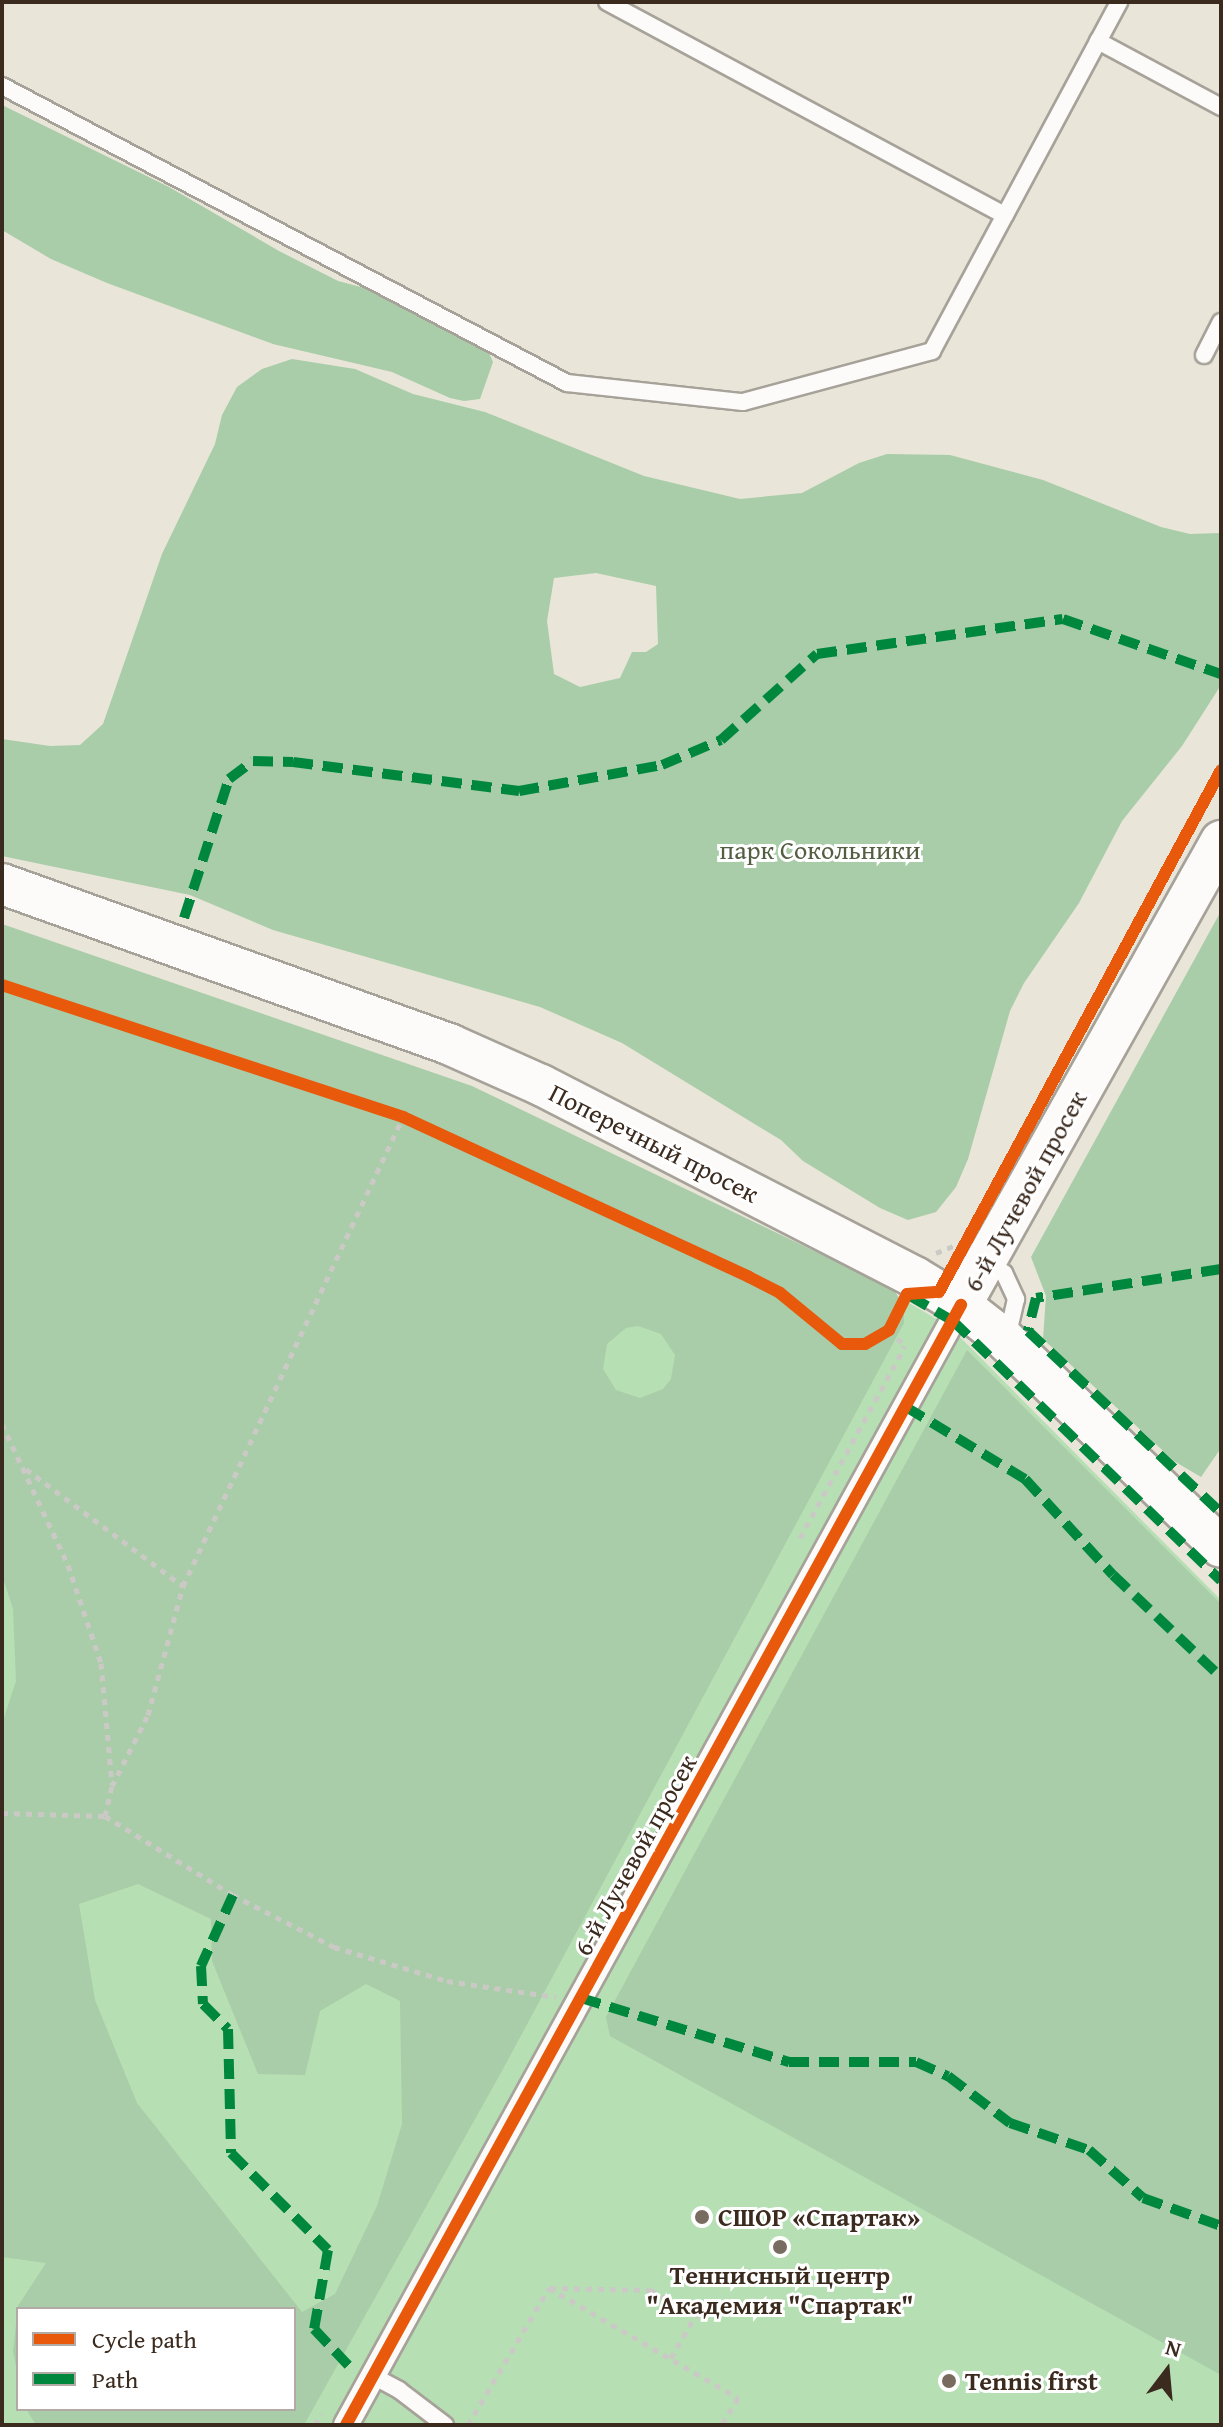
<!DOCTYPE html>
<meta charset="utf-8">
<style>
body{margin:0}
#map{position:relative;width:1223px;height:2427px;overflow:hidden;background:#e9e5d8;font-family:"Gentium Book Plus",serif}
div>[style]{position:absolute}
.green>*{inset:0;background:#b6dfb4}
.forest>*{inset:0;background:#a8cda8}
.path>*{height:5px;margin-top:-2.5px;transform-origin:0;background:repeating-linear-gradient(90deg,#cbc9c5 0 6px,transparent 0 12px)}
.roads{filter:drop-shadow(2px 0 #a7a299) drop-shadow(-2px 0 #a7a299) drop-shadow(0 2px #a7a299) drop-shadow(0 -2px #a7a299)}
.service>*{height:16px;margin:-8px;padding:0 8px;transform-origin:8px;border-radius:8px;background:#fcfbf9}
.pedestrian>*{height:24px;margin:-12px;padding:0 12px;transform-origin:12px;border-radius:12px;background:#fcfbf9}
.tertiary>*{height:40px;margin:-20px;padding:0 20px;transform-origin:20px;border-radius:20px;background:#fcfbf9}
.quiet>*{height:10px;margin-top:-5px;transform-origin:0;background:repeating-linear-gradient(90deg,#00873e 0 20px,transparent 0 30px)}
.cycleway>*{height:12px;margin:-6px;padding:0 6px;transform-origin:6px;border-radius:6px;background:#e8590c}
.dots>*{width:22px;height:22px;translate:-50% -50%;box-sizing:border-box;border:4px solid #fff;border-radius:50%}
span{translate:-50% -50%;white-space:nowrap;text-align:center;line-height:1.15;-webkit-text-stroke:6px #fff;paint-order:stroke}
.park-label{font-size:26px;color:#545f42}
.street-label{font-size:26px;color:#3b2a1e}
.poi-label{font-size:26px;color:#3b2a1e;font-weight:700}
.left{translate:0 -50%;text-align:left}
.frame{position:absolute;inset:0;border:4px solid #3b2a1e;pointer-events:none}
.legend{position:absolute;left:16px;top:2307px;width:280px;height:104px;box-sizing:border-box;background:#fff;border:2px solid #b1aaa5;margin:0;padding:10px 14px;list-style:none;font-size:24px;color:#3b2a1e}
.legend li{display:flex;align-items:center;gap:16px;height:40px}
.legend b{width:40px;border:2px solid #b1aaa5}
.north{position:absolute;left:1127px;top:2331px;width:80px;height:80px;-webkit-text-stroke:6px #fff;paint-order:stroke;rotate:16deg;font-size:22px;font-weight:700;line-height:32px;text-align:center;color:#3b2a1e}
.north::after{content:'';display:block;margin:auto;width:28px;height:36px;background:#3b2a1e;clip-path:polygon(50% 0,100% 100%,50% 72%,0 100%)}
</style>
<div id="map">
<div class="green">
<div style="clip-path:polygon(evenodd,2px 932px,471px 1094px,904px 1300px,950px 1327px,1221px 1600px,1221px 2425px,2px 2425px,2px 932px,18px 2309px,294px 2309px,294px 2409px,18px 2409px,18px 2309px)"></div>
</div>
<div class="forest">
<div style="clip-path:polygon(2px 105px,169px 187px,279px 251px,338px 281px,372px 290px,488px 351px,493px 362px,480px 399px,464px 401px,450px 398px,392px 372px,273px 344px,107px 283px,51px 259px,2px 230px)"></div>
<div style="clip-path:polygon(evenodd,292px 359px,355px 369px,413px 394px,485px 412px,644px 476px,740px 499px,802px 493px,859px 463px,887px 454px,950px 455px,1043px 480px,1161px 527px,1190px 534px,1221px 533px,1221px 685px,1182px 746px,1122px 821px,1079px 903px,1024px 983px,1010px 1011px,968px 1159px,956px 1187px,936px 1212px,908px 1220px,880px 1208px,803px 1161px,781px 1140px,622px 1043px,540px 1007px,273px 930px,190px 895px,2px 856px,2px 739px,50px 746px,80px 745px,103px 724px,162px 554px,215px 444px,222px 415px,237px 387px,262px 369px,292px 359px,596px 573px,656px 586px,658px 644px,646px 652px,632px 652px,620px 678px,580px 687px,554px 674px,547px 621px,554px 578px,596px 573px)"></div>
<div style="clip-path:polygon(1221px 911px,1221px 1448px,1201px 1477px,1174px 1461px,1043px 1339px,1046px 1296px,1031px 1257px)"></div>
<div style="clip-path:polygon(evenodd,2px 924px,472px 1086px,893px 1289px,904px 1305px,904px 1323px,503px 2069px,304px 2425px,36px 2425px,26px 2409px,294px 2409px,294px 2309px,18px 2309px,18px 2375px,13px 2352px,18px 2306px,46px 2263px,2px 2257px,2px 1724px,16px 1681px,13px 1609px,2px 1575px,2px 924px,638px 1326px,661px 1334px,675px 1355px,671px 1379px,663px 1389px,640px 1398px,616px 1390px,603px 1369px,607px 1344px,626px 1328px,638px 1326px,2px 924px,138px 1884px,211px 1919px,212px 1961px,258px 2074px,305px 2075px,320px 2011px,366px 1984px,400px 2001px,402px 2124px,377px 2206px,335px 2294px,302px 2312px,137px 2103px,95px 2000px,79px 1904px,138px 1884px)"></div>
<div style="clip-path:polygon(967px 1350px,1221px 1604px,1221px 2375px,610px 2036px,606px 2017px)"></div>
</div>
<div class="path">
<div style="left:2px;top:985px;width:422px;rotate:18.2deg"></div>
<div style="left:403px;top:1117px;width:381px;rotate:24.8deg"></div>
<div style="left:749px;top:1277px;width:35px;rotate:27deg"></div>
<div style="left:780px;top:1293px;width:80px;rotate:39.4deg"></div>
<div style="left:842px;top:1344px;width:23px"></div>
<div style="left:865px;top:1344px;width:28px;rotate:-30deg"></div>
<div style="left:889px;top:1330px;width:30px;rotate:-64deg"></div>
<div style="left:936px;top:1253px;width:22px;rotate:-22deg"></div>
<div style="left:889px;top:1330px;width:23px;rotate:45deg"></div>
<div style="left:2px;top:1424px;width:156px;rotate:64.9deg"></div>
<div style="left:68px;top:1565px;width:103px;rotate:71.4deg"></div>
<div style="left:101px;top:1663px;width:122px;rotate:84.8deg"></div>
<div style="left:26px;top:1469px;width:196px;rotate:36.7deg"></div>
<div style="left:800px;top:1538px;width:219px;rotate:-61.3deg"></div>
<div style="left:2px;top:1813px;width:103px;rotate:1.7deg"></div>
<div style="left:105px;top:1816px;width:150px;rotate:31.7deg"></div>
<div style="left:233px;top:1895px;width:114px;rotate:27.2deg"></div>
<div style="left:334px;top:1947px;width:118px;rotate:16.7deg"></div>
<div style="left:447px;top:1981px;width:110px;rotate:8.4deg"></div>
<div style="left:105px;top:1816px;width:31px;rotate:-77deg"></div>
<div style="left:112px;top:1786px;width:80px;rotate:-63.1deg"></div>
<div style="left:148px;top:1715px;width:134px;rotate:-74.8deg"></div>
<div style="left:183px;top:1586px;width:518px;rotate:-64.87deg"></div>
<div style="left:550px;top:2288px;width:101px;rotate:1.1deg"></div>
<div style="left:651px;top:2290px;width:60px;rotate:29.1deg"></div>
<div style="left:671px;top:2358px;width:51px;rotate:-60.4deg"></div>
<div style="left:315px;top:2425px;width:13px;rotate:-61deg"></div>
<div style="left:468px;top:2425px;width:159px;rotate:-59.4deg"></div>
<div style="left:549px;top:2288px;width:219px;rotate:30.2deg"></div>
<div style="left:738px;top:2398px;width:31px;rotate:121deg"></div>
</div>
<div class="roads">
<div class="service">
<div style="left:607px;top:2px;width:451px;rotate:28.2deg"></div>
<div style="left:1005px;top:215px;width:242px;rotate:-61.8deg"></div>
<div style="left:1098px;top:41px;width:140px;rotate:28.2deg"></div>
<div style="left:2px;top:86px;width:638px;rotate:27.73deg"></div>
<div style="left:567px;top:383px;width:177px;rotate:6.2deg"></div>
<div style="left:743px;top:402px;width:196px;rotate:-15.1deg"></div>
<div style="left:932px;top:351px;width:154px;rotate:-61.8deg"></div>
<div style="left:1204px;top:355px;width:37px;rotate:-63deg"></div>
<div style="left:986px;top:1263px;width:21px;rotate:29deg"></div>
<div style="left:1004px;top:1273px;width:29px;rotate:65deg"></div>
<div style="left:1016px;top:1299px;width:28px;rotate:103deg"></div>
<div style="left:1010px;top:1326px;width:12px;rotate:125deg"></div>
<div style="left:373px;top:2376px;width:30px;rotate:28deg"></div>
<div style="left:399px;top:2390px;width:58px;rotate:37.3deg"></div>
</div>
<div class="pedestrian">
<div style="left:346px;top:2425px;width:1278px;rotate:-61.23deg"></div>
</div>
<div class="tertiary">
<div style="left:2px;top:884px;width:477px;rotate:19.7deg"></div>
<div style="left:451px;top:1045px;width:98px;rotate:24deg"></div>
<div style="left:541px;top:1085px;width:420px;rotate:27.2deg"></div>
<div style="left:915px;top:1277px;width:54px;rotate:31.3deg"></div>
<div style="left:961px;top:1305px;width:52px;rotate:38deg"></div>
<div style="left:1002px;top:1337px;width:303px;rotate:43.8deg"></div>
<div style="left:961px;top:1305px;width:532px;rotate:-60.74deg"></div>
</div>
</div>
<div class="quiet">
<div style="left:184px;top:918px;width:146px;rotate:-72.1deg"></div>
<div style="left:229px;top:779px;width:30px;rotate:-37deg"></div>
<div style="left:253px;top:761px;width:40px;rotate:1.4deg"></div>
<div style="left:293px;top:762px;width:228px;rotate:7.3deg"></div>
<div style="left:519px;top:791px;width:145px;rotate:-10.3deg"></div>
<div style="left:662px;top:765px;width:64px;rotate:-23deg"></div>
<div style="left:721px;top:740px;width:129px;rotate:-41.9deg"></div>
<div style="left:817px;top:654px;width:248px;rotate:-8.1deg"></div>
<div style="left:1063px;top:619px;width:167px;rotate:19.2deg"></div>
<div style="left:1221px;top:1269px;width:187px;rotate:171.1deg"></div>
<div style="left:1036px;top:1298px;width:34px;rotate:104deg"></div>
<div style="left:1028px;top:1331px;width:265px;rotate:43.3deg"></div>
<div style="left:910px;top:1296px;width:50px;rotate:30.2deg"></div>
<div style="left:953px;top:1321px;width:373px;rotate:44.1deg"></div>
<div style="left:906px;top:1407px;width:139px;rotate:31.2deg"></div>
<div style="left:1025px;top:1479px;width:130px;rotate:47.5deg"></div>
<div style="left:1113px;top:1575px;width:149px;rotate:43.4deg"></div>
<div style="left:233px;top:1895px;width:78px;rotate:114.3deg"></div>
<div style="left:201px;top:1966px;width:38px;rotate:87deg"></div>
<div style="left:203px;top:2004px;width:35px;rotate:45deg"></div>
<div style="left:228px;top:2029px;width:124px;rotate:88.6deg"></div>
<div style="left:231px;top:2153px;width:137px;rotate:45deg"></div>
<div style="left:328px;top:2250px;width:80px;rotate:100deg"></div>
<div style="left:314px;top:2329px;width:50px;rotate:46.6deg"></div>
<div style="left:581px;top:1998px;width:218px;rotate:17.1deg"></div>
<div style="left:789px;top:2062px;width:127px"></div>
<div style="left:916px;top:2062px;width:35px;rotate:24deg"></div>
<div style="left:948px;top:2076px;width:78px;rotate:37.2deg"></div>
<div style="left:1010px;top:2123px;width:83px;rotate:18.9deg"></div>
<div style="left:1089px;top:2150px;width:72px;rotate:41.6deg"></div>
<div style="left:1143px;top:2198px;width:83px;rotate:19.7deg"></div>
</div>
<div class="cycleway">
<div style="left:2px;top:985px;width:422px;rotate:18.2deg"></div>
<div style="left:403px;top:1117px;width:381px;rotate:24.8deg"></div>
<div style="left:749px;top:1277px;width:35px;rotate:27deg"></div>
<div style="left:780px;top:1293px;width:80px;rotate:39.4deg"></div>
<div style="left:842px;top:1344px;width:23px"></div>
<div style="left:865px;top:1344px;width:28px;rotate:-30deg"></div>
<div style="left:889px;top:1330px;width:40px;rotate:-63.4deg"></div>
<div style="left:907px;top:1294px;width:32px;rotate:-4deg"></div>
<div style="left:939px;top:1292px;width:593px;rotate:-61.62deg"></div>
<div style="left:346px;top:2425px;width:1278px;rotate:-61.23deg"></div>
</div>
<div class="dots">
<div style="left:702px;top:2217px;background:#786b5f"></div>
<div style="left:780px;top:2247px;background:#786b5f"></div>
<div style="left:949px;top:2381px;background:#786b5f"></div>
</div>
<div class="park-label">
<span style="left:820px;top:850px">парк Сокольники</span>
</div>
<div class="street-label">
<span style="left:654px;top:1143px;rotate:27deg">Поперечный просек</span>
<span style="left:1025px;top:1191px;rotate:-61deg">6-й Лучевой просек</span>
<span style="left:635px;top:1855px;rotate:-61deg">6-й Лучевой просек</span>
</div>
<div class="poi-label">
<span class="left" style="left:718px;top:2217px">СШОР «Спартак»</span>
<span style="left:780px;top:2290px">Теннисный центр<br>"Академия "Спартак"</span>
<span class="left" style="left:965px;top:2381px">Tennis first</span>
</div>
<div class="frame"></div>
<ul class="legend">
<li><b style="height:10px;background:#e8590c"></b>Cycle path</li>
<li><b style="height:10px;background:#00873e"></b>Path</li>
</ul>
<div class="north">N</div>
</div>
